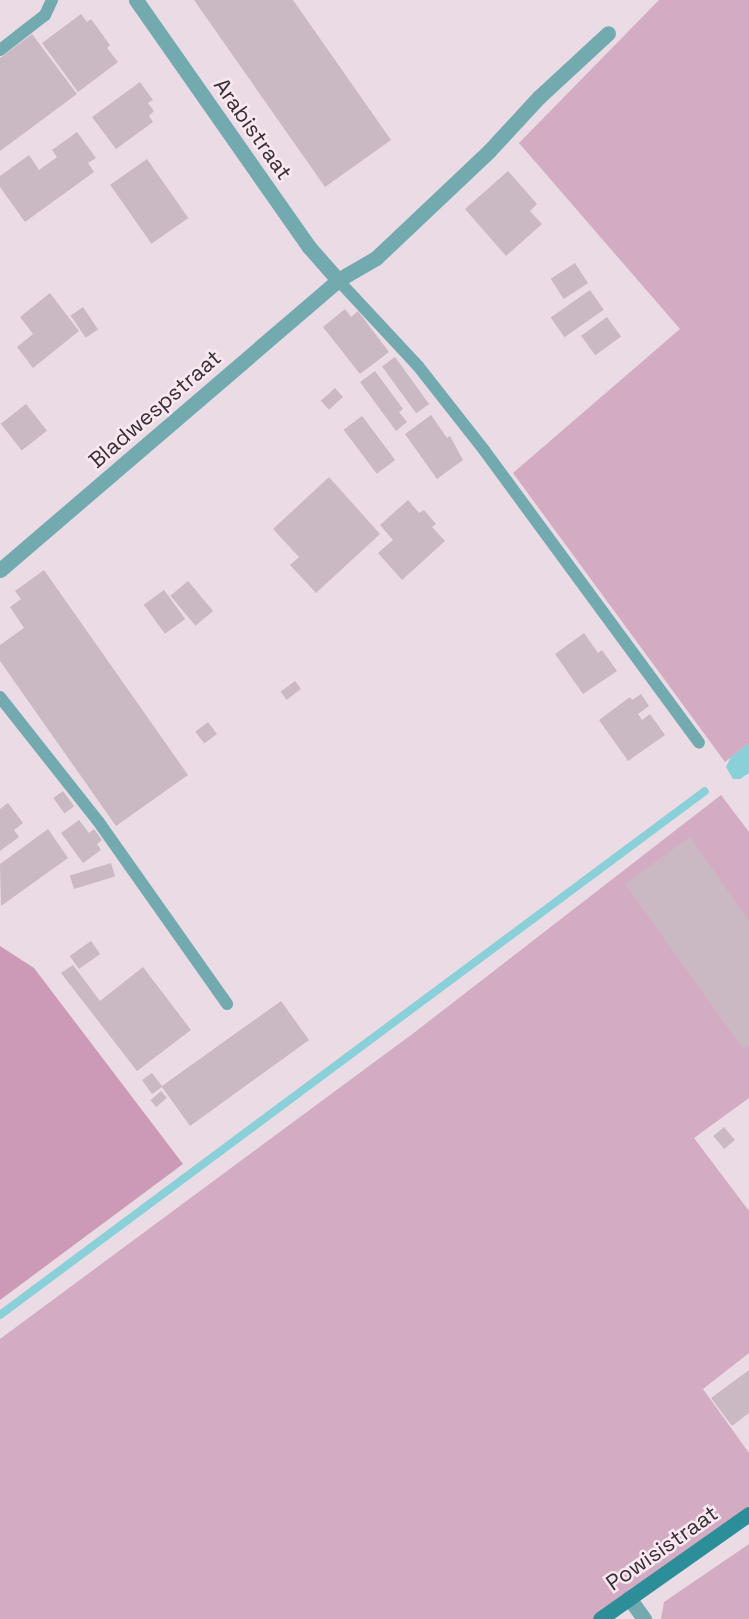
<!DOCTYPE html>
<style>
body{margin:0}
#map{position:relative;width:749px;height:1619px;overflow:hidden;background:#ebdbe4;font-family:"Space Grotesk",sans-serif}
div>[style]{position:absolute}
.green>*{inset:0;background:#d3acc3}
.forest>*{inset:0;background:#cc9ab7}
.water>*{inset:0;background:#8ad0d9}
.stream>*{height:8px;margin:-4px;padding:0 4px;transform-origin:4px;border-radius:4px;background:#8ad0d9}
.building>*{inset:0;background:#cab9c2;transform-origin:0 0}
.lane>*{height:12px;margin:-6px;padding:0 6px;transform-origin:6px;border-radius:6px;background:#72aab0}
.street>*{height:15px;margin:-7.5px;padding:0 7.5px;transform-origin:7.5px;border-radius:7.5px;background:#72aab0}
.secondary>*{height:15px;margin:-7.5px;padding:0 7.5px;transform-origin:7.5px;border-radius:7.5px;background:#2b8e98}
span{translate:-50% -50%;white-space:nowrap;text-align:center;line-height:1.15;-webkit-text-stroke:5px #f9e8f1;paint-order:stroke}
.street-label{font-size:22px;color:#373134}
</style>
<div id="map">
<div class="green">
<div style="clip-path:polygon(659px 0,749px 0,749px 743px,725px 762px,513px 473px,680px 329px,519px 143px)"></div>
<div style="clip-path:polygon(721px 795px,749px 832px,749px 1098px,694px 1138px,749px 1211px,749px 1353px,703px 1389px,749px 1453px,749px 1511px,597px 1619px,0 1619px,0 1339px,415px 1032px)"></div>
<div style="clip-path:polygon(749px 1544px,749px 1619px,661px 1619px,664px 1602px)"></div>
</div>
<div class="forest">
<div style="clip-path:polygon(0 946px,34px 968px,183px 1164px,0 1300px)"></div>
</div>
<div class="water">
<div style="clip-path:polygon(749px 743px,749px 773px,740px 779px,733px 779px,726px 767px,731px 757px)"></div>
</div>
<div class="stream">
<div style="left:0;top:1315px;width:878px;rotate:-36.62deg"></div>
</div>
<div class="building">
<div style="clip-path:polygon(194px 0,293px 0,391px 140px,325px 187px)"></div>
<div style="clip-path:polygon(81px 14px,87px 22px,91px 19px,110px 45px,107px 48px,118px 62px,78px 92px,42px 43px)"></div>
<div style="clip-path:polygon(32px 34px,77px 94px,0 151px,0 58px)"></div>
<div style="clip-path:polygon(140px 82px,153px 100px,148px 103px,154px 111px,149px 116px,153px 122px,116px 149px,92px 117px)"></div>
<div style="clip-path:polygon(77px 132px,96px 158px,88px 163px,94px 172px,25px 222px,0 187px,0 176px,29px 155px,39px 170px,57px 157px,52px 150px)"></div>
<div style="left:147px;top:159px;width:72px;height:45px;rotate:55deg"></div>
<div style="clip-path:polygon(508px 171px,537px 204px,530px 211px,542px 224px,506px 256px,465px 209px)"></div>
<div style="left:575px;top:263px;width:24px;height:29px;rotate:57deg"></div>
<div style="left:590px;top:290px;width:24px;height:48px;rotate:55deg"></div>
<div style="clip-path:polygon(50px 293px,79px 331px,33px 368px,17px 347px,33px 334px,20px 317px)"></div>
<div style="left:83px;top:307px;width:27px;height:15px;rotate:56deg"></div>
<div style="clip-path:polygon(345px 309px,351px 317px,358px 311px,389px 352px,360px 374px,323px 327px)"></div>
<div style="left:607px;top:317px;width:24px;height:32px;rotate:54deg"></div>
<div style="left:395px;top:357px;width:58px;height:16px;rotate:54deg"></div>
<div style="clip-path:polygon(375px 371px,403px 409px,399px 412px,407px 422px,396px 431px,360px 382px)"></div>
<div style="left:335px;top:388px;width:12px;height:19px;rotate:48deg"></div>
<div style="left:26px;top:404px;width:34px;height:32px;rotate:52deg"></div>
<div style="clip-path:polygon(431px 415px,447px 438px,450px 436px,463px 460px,437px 479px,405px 434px)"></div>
<div style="left:362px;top:416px;width:55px;height:23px;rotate:53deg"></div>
<div style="clip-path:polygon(329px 477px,380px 534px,316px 593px,290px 565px,299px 557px,273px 529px)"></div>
<div style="clip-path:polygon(408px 500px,419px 513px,424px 510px,436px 524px,432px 527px,445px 541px,402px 580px,378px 553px,393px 540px,380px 525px)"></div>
<div style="clip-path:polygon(44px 570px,188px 775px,116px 826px,0 661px,0 645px,24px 628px,10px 607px,21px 599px,15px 591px)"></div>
<div style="left:188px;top:581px;width:39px;height:23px;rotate:50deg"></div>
<div style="left:164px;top:590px;width:36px;height:25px;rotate:54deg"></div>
<div style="clip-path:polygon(584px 633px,598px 653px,602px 650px,617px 671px,583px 694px,555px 654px)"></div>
<div style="left:295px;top:681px;width:10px;height:18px;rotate:53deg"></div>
<div style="clip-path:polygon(641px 694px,649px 706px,638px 714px,642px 720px,650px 714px,665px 735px,628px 761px,599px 720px,630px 697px,632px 700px)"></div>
<div style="left:208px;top:722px;width:15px;height:16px;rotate:53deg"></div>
<div style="left:63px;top:791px;width:19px;height:12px;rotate:54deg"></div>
<div style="clip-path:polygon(8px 803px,23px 823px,14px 830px,19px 837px,0 851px,0 809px)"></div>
<div style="clip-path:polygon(79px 820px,89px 833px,94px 829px,102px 840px,97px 844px,101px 850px,83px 863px,61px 833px)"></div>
<div style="clip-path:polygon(48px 829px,68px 858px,1px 906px,0 864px)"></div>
<div style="clip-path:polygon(690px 837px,749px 921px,749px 1045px,743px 1049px,625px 884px)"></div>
<div style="left:111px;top:863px;width:14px;height:43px;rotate:73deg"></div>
<div style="left:91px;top:941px;width:16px;height:26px;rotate:55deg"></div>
<div style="clip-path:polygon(73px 965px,100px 1001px,143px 967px,191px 1030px,137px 1071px,61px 973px)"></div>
<div style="clip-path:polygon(281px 1001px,309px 1040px,190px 1126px,162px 1087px,152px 1094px,142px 1080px,152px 1073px,162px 1086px)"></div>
<div style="left:161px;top:1091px;width:9px;height:14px;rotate:49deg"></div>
<div style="left:724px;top:1127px;width:17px;height:14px;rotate:50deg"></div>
<div style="clip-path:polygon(749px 1370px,749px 1413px,732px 1426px,711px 1398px)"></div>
</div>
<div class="lane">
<div style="left:0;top:50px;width:57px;rotate:-37.9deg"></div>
<div style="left:45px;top:15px;width:17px;rotate:-65deg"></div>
<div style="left:338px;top:280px;width:117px;rotate:47.1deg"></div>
<div style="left:418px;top:366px;width:107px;rotate:51.8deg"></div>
<div style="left:484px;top:450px;width:363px;rotate:53.7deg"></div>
<div style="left:0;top:697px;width:158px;rotate:51.7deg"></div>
<div style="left:98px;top:821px;width:224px;rotate:54.8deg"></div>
</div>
<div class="street">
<div style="left:136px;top:0;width:302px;rotate:55deg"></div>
<div style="left:309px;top:247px;width:44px;rotate:48.7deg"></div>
<div style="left:0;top:570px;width:445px;rotate:-40.6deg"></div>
<div style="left:338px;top:280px;width:44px;rotate:-30.1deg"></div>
<div style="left:376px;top:258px;width:156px;rotate:-43.4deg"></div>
<div style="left:489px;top:151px;width:74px;rotate:-47.2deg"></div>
<div style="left:539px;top:97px;width:94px;rotate:-42.8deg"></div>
<div style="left:629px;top:1598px;width:26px;rotate:54deg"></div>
</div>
<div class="secondary">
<div style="left:600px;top:1619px;width:182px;rotate:-35.2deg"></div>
</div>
<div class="street-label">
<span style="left:253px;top:129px;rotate:55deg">Arabistraat</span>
<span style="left:155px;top:409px;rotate:-41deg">Bladwespstraat</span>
<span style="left:662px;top:1548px;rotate:-35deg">Powisistraat</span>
</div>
</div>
